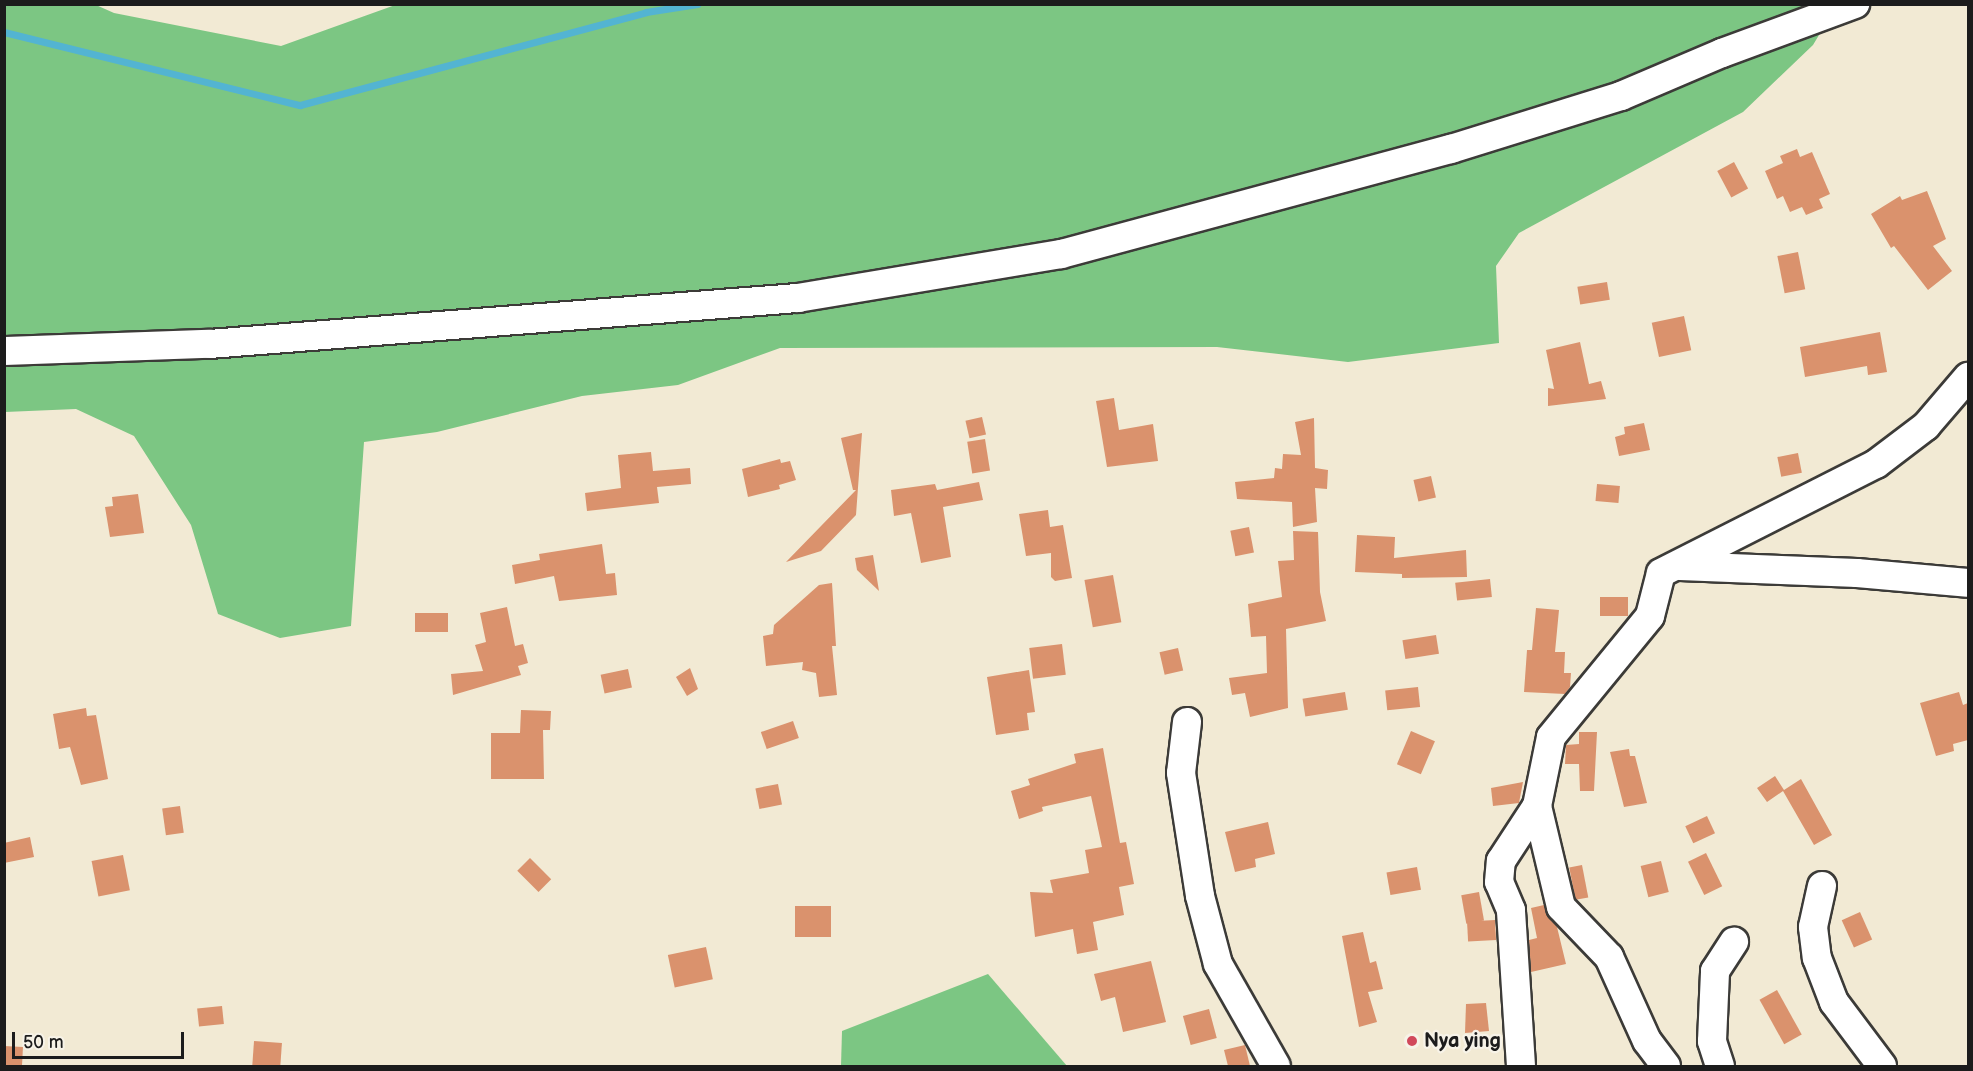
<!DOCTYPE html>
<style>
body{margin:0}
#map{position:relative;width:1973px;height:1071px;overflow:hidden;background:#f2ead4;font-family:"Balsamiq Sans",sans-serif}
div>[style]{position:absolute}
.green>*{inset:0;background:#7cc683}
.stream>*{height:7px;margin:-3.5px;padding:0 3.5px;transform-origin:3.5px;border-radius:3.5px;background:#53b4d2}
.building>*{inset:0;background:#da926d;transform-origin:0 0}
.roads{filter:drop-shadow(2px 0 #3c3b38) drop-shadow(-2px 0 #3c3b38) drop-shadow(0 2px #3c3b38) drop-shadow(0 -2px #3c3b38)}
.minor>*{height:28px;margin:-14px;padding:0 14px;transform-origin:14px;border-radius:14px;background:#fff}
.dots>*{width:16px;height:16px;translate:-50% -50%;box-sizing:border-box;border:3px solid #f7f3e8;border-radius:50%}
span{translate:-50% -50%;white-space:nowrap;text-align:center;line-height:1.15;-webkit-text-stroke:4.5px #f7f3e8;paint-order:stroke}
.poi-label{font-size:20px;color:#1c1c1c;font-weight:700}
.left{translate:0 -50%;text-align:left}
.frame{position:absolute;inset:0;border:6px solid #1c1c1c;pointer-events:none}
.scale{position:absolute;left:12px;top:1032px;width:172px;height:27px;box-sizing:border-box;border:3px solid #1c1c1c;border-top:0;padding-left:8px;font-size:18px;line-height:21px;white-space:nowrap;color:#1c1c1c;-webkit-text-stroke:4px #f7f3e8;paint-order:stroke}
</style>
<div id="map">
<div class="green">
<div style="clip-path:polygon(398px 4px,1837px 5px,1813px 45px,1743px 112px,1519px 233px,1496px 266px,1499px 343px,1348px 362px,1217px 347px,780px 348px,678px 385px,582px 396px,437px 432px,364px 442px,351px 626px,280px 638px,218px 614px,191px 525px,134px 436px,76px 409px,5px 412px,4px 5px,96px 5px,114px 13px,281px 46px)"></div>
<div style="clip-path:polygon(988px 974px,1067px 1066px,841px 1066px,842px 1031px)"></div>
</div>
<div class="stream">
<div style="left:4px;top:32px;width:305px;rotate:13.9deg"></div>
<div style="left:300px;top:105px;width:358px;rotate:-15deg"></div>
<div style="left:646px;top:12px;width:52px;rotate:-8.9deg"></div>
</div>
<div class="building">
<div style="clip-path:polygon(1797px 149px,1800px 157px,1812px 152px,1830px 194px,1819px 199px,1823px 208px,1806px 215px,1802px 207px,1790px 212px,1783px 196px,1777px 199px,1765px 171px,1783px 163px,1780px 156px)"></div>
<div style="left:1734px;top:162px;width:30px;height:19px;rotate:62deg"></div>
<div style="clip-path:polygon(1927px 191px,1946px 239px,1933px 246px,1952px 271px,1928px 290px,1894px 246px,1891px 248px,1871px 214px,1900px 196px,1902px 200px)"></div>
<div style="left:1798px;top:252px;width:38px;height:21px;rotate:79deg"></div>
<div style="left:1607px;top:282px;width:18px;height:30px;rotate:81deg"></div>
<div style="left:1684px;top:316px;width:35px;height:33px;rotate:78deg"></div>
<div style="clip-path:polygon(1880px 332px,1887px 372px,1868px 375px,1867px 366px,1805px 377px,1800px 347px)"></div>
<div style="clip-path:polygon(1580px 342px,1589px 384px,1601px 381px,1606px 399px,1548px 406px,1548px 388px,1554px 389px,1546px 350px)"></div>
<div style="clip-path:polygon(1114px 398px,1119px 430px,1153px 424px,1158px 461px,1107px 467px,1096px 401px)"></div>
<div style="left:982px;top:417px;width:18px;height:17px;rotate:77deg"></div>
<div style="clip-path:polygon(1314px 418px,1315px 468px,1328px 470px,1327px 489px,1315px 488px,1317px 522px,1293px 527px,1292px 502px,1237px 499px,1235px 482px,1274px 478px,1275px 468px,1282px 469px,1283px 454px,1301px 455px,1295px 422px)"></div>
<div style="clip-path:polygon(1644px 423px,1650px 450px,1619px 456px,1615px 437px,1625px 434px,1624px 427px)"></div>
<div style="clip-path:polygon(862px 433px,856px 515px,821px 551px,786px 562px,856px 490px,853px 490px,841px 438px)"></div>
<div style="left:985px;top:439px;width:32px;height:18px;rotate:81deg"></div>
<div style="clip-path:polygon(651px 452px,653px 471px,690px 468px,691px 484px,657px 487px,659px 503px,587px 511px,585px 493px,621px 488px,618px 455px)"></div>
<div style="left:1798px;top:453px;width:20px;height:21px;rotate:79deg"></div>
<div style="clip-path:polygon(780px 459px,781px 463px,790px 461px,796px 480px,779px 485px,780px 489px,748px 497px,742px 469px)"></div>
<div style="left:1431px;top:476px;width:22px;height:18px;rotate:77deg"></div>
<div style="clip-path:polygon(979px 482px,983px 500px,943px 507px,951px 557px,921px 563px,911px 513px,894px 516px,891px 490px,935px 484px,937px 490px)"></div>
<div style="left:1597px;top:484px;width:23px;height:17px;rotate:5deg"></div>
<div style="clip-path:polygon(138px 494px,144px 533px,110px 537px,105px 507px,113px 506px,112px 497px)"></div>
<div style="clip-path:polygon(1048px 510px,1050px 527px,1063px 525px,1072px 578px,1055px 581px,1051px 577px,1051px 553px,1026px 556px,1019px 514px)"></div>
<div style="left:1249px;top:527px;width:26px;height:19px;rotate:79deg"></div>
<div style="clip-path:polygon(1293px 531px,1318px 532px,1320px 592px,1326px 621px,1286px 629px,1288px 708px,1250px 717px,1245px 693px,1232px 695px,1229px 678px,1267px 673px,1266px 636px,1251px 637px,1248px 604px,1282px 597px,1278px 561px,1294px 560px)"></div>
<div style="clip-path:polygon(1357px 535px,1395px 537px,1394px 558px,1466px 550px,1467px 577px,1402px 578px,1402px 574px,1355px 572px)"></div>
<div style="clip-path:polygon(602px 544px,606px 574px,615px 573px,617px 595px,559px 601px,554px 576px,515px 584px,512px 565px,540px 560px,539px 554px)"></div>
<div style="clip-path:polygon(873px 555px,879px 591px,857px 570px,855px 558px)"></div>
<div style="left:1113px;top:575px;width:48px;height:29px;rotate:80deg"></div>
<div style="left:1490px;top:579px;width:18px;height:35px;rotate:84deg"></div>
<div style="clip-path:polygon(832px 583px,836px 646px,832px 646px,837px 695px,819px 697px,816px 673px,802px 670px,803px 662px,766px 666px,763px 636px,773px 634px,774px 625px,819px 585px)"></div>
<div style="left:1628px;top:597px;width:19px;height:28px;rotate:90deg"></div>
<div style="clip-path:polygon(507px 607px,515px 646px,523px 644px,528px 663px,518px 666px,521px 675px,453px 695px,451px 674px,483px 671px,475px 645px,486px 642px,480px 613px)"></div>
<div style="clip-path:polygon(1536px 608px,1559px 610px,1555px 652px,1565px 652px,1564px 673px,1571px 673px,1570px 687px,1565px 694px,1524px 692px,1527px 650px,1532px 650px)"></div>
<div style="left:448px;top:613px;width:19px;height:33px;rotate:90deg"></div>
<div style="left:1436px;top:635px;width:19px;height:34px;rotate:81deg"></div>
<div style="left:1062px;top:644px;width:31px;height:33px;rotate:83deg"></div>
<div style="left:1178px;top:648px;width:23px;height:19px;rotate:77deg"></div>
<div style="clip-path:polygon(690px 668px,698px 689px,687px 696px,676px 677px)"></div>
<div style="left:628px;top:669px;width:19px;height:28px;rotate:78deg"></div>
<div style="clip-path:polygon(1029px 670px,1035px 712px,1027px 713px,1029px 730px,996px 735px,987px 677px)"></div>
<div style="left:1418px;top:687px;width:20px;height:33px;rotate:84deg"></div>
<div style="left:1345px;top:692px;width:18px;height:43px;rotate:81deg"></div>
<div style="clip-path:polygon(1959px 692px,1963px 705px,1968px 703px,1968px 740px,1953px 744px,1954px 751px,1936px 756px,1920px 703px)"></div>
<div style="clip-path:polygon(86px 708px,87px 716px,96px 715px,108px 779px,81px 785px,70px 747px,59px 749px,53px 714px)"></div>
<div style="clip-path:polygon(521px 710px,551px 711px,550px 730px,543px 730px,544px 779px,491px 779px,491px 733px,520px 733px)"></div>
<div style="left:793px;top:721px;width:18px;height:34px;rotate:71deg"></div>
<div style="left:1411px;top:731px;width:26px;height:36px;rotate:23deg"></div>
<div style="clip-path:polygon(1579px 732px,1597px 732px,1594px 791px,1580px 791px,1579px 764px,1565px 764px,1566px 745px,1579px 744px)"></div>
<div style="clip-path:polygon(1103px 748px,1120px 843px,1126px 842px,1134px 884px,1119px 887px,1124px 915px,1093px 922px,1098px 950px,1077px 954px,1073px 929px,1035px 937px,1030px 892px,1053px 893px,1050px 880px,1089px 873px,1085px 850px,1102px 847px,1091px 796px,1042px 807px,1043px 811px,1019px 819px,1011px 791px,1030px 785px,1028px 779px,1076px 763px,1074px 754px)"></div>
<div style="clip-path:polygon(1629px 749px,1630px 756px,1635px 756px,1647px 803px,1624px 807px,1610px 752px)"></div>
<div style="clip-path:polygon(1775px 776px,1784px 790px,1801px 779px,1832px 835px,1814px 845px,1783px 791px,1767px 802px,1757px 788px)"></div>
<div style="clip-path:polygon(1523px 782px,1519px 803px,1493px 806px,1491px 788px)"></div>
<div style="left:778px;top:784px;width:21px;height:23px;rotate:79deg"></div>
<div style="left:180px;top:806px;width:27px;height:18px;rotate:82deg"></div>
<div style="left:1707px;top:816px;width:19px;height:24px;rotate:65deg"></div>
<div style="clip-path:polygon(1268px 822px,1275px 854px,1255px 859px,1256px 867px,1235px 872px,1225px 832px)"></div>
<div style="clip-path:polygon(30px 837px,34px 857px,4px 863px,4px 843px)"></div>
<div style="left:1706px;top:853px;width:37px;height:20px;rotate:64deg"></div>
<div style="left:123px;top:855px;width:36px;height:32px;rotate:79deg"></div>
<div style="left:530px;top:858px;width:30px;height:18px;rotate:45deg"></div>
<div style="left:1661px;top:861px;width:32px;height:21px;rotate:76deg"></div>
<div style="left:1582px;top:865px;width:33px;height:13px;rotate:79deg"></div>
<div style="left:1417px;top:867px;width:23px;height:31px;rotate:80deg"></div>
<div style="left:1479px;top:892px;width:29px;height:18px;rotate:80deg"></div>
<div style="clip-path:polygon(1544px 905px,1557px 927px,1566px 964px,1531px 972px,1529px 940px,1537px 938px,1531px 908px)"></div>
<div style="left:795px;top:906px;width:36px;height:31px"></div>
<div style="left:1860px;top:912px;width:30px;height:20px;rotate:66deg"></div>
<div style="left:1495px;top:920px;width:20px;height:28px;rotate:87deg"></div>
<div style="clip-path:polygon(1363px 932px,1370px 963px,1376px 961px,1383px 989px,1368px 992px,1377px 1022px,1359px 1027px,1342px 936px)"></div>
<div style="left:706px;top:947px;width:33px;height:39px;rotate:78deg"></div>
<div style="clip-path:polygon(1151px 961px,1166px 1022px,1123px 1032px,1115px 997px,1101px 1001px,1094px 974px)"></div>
<div style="left:1777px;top:990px;width:51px;height:20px;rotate:61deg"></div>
<div style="clip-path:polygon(1486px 1003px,1489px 1031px,1465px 1033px,1466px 1004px)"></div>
<div style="left:222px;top:1006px;width:18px;height:25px;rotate:84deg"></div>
<div style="left:1209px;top:1009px;width:30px;height:27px;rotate:75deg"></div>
<div style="left:254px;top:1041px;width:28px;height:25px;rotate:4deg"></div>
<div style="clip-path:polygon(1245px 1045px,1250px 1066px,1228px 1066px,1224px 1050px)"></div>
<div style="left:4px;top:1046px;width:19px;height:20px;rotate:3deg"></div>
</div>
<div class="roads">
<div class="minor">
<div style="left:4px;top:351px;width:205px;rotate:-2deg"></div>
<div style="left:209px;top:344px;width:591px;rotate:-4.47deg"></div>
<div style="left:798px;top:298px;width:267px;rotate:-9.5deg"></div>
<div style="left:1061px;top:254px;width:404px;rotate:-15.1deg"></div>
<div style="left:1451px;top:149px;width:178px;rotate:-17.3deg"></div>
<div style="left:1621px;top:96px;width:110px;rotate:-23.1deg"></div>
<div style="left:1722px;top:53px;width:142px;rotate:-20.2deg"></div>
<div style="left:1680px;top:566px;width:177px;rotate:2.3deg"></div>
<div style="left:1857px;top:573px;width:111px;rotate:5.1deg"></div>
<div style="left:1187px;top:722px;width:51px;rotate:96.7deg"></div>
<div style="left:1181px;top:773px;width:124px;rotate:81.2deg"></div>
<div style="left:1200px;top:896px;width:70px;rotate:75.2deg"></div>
<div style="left:1218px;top:964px;width:117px;rotate:60.4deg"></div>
<div style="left:1822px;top:886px;width:42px;rotate:102.4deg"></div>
<div style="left:1813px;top:927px;width:31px;rotate:83deg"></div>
<div style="left:1817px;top:958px;width:47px;rotate:68.9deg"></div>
<div style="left:1834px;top:1002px;width:80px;rotate:53.1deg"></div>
<div style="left:1521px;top:1066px;width:156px;rotate:-93.7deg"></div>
<div style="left:1511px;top:910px;width:30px;rotate:-113deg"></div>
<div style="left:1499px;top:882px;width:21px;rotate:-85deg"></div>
<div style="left:1501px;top:861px;width:66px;rotate:-56.8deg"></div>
<div style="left:1666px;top:1066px;width:31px;rotate:-127deg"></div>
<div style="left:1647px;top:1041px;width:92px;rotate:-114.3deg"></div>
<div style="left:1609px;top:957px;width:69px;rotate:-133.8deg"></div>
<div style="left:1561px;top:907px;width:104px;rotate:-103.4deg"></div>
<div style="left:1537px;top:806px;width:70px;rotate:-78.5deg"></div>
<div style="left:1551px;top:737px;width:156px;rotate:-50.7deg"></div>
<div style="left:1650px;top:616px;width:44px;rotate:-75.7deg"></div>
<div style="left:1661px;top:573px;width:241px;rotate:-26.9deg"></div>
<div style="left:1876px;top:464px;width:63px;rotate:-37.2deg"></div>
<div style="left:1926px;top:426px;width:65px;rotate:-49.4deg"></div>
<div style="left:1720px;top:1066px;width:26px;rotate:-108deg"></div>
<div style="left:1712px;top:1041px;width:70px;rotate:-87.5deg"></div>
<div style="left:1715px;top:971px;width:35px;rotate:-57deg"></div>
</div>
</div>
<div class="dots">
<div style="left:1412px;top:1041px;background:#d1495b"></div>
</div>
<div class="poi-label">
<span class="left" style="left:1424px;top:1041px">Nya ying</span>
</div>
<div class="frame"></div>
<div class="scale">50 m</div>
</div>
